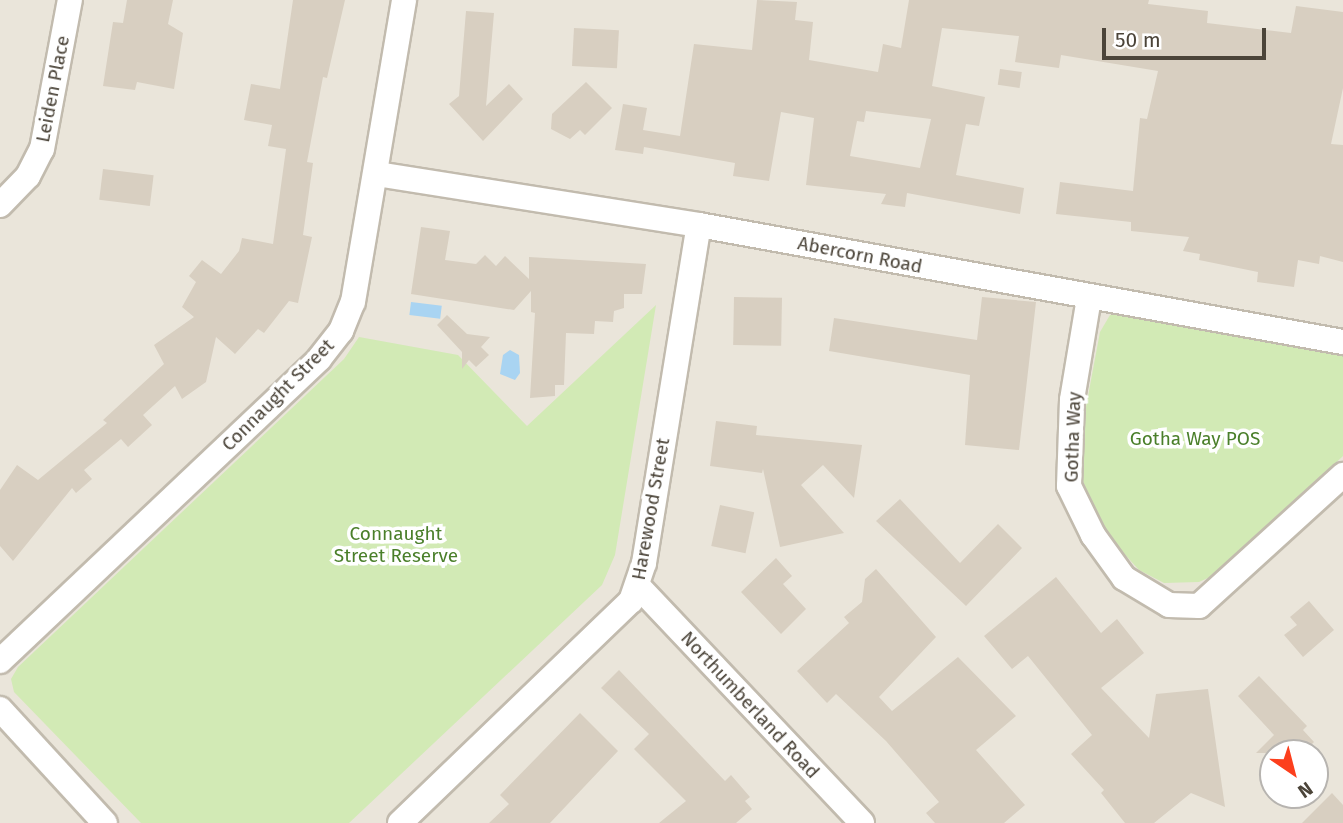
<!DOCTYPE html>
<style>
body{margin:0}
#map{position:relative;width:1343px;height:823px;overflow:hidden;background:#f6f3ec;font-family:"Fira Sans",sans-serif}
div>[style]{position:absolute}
.residential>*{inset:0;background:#eae5da}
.green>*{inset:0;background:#d2eab5}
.water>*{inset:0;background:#a9d4f2;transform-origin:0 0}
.building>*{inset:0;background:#d8cfc1;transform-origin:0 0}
.roads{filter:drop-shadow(2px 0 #c2bbae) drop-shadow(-2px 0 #c2bbae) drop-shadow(0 2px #c2bbae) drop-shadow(0 -2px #c2bbae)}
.street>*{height:24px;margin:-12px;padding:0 12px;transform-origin:12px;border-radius:12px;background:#fff}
span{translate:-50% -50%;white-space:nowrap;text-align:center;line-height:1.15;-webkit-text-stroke:7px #fff;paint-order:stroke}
.street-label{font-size:19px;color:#4b4439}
.park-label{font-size:19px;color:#4a7f2a}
.north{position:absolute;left:1259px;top:739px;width:70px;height:70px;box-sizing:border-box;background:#fff;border:2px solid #b7b4b0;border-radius:50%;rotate:145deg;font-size:19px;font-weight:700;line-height:28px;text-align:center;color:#4b4439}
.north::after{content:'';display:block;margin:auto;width:24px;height:32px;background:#fc3f1d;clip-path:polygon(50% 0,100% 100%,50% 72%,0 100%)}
.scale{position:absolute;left:1102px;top:28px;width:164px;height:32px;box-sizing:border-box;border:4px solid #4b4439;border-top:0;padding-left:9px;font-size:21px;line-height:24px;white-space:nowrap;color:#4b4439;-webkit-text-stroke:5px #fff;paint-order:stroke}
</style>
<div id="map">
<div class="residential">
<div style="clip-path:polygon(evenodd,0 0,1343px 0,1343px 823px,0 823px,0 0,1273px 753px,1315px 753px,1315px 795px,1273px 795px,1273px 753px)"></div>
</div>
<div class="green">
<div style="clip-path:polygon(656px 305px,615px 555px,602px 585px,349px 823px,141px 823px,14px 692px,11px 679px,18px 667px,344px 359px,359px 337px,458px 355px,527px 426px)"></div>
<div style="clip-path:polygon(1120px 310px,1343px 348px,1343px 456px,1219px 573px,1199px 582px,1164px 583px,1139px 570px,1098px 525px,1082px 478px,1080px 439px,1100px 332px,1110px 315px)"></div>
</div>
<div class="water">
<div style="left:411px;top:302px;width:31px;height:13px;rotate:7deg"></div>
<div style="clip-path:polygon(510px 350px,519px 355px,520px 373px,515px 380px,500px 374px,503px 355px)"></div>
</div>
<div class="building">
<div style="clip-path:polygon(127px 0,173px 0,168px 24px,183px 33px,174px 89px,137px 82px,135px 90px,103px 86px,113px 22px,123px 23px)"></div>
<div style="clip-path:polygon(293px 0,345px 0,327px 78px,323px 77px,307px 162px,313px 163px,303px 235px,312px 237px,298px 303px,289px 301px,264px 333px,258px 329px,235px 354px,216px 337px,206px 382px,182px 399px,175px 386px,143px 415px,152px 425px,128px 447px,121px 439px,84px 470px,92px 479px,76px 493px,72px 488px,13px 561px,0 546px,0 490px,17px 465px,38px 480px,107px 423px,103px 420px,164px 364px,154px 345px,194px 317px,182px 307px,196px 282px,189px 276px,202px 260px,221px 274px,239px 251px,242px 238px,273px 244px,286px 149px,268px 146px,272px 125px,244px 120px,251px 84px,280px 89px)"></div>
<div style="clip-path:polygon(evenodd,757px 0,797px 2px,795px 20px,813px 22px,809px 60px,878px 72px,883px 44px,901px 48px,909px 0,1149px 0,1148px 4px,1208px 11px,1207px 23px,1291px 33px,1296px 6px,1343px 12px,1343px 88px,1331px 144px,1343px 145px,1343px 262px,1320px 256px,1319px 264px,1298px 260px,1294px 287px,1257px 282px,1258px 272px,1199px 260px,1200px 254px,1183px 251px,1189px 237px,1131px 231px,1131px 222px,1056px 214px,1060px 182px,1133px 191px,1140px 118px,1147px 119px,1158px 71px,1061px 55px,1059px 68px,1015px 62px,1019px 36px,942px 28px,932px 86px,985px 97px,979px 126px,966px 124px,956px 175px,1024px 188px,1020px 214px,907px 193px,905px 207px,881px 204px,886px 194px,806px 185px,814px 118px,781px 112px,769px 181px,733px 176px,735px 163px,644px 147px,643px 154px,615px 150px,623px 104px,647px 108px,643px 130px,680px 136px,694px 44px,752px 50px,757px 0,866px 111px,931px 119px,920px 168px,850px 156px,857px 121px,864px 122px,866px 111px)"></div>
<div style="clip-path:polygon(466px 11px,494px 13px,486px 106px,509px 84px,523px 99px,483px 141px,449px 104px,459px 96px)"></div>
<div style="left:574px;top:28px;width:45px;height:38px;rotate:3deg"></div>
<div style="left:1000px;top:69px;width:22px;height:16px;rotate:8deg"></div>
<div style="clip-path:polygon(586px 82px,612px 108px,585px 135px,580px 130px,570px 139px,551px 129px,552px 114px)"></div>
<div style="left:103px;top:169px;width:51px;height:31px;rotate:7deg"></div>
<div style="clip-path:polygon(421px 227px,450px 231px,445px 260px,476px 264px,485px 255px,496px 266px,505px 256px,529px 279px,529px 257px,646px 264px,642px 294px,624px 294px,624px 308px,614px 311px,613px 322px,595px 321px,594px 334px,566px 333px,564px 385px,555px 385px,555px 396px,530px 398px,535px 313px,531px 312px,531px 291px,514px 310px,411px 294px)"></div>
<div style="left:734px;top:297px;width:48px;height:48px;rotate:1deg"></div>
<div style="clip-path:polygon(982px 297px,1036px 302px,1019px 450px,965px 445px,970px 375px,829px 351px,834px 318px,977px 340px)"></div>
<div style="clip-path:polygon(447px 315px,467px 334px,490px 337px,481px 347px,489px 355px,476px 367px,469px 360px,462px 369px,462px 352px,437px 325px)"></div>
<div style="clip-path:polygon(716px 421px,757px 426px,756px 435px,862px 445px,854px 498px,823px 465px,801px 485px,844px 533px,780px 547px,763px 469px,762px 473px,710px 466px)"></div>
<div style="clip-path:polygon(900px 499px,960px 563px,998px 524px,1022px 548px,966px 606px,876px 521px)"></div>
<div style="left:720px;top:505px;width:35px;height:42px;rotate:12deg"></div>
<div style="clip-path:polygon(776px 558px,792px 576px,783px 584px,806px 609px,781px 634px,741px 592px)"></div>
<div style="clip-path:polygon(876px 569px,936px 637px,879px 697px,892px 711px,958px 657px,1016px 716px,976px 750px,1025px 805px,1004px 823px,935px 823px,926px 813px,939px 802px,886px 741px,836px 694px,827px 703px,797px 671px,849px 623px,844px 617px,862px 602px,865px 579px)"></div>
<div style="clip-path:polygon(1056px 577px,1101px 633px,1117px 619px,1144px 653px,1101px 688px,1149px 738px,1156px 694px,1208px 689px,1225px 807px,1191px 793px,1154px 823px,1125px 823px,1101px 793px,1104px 790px,1071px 754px,1092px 735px,1028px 656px,1012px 669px,984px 636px)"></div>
<div style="clip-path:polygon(1309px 601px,1334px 630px,1303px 657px,1284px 635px,1297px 625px,1290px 617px)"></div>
<div style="clip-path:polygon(619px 670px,725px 781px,731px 775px,750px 797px,745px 801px,752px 809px,736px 823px,659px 823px,686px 801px,634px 749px,649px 734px,601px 688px)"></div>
<div style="clip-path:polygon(1259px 676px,1307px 726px,1303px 730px,1314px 742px,1303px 753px,1256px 753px,1274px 735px,1238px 696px)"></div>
<div style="clip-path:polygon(580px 713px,618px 751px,550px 823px,489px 823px,509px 804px,500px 795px)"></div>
<div style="clip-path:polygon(1332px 793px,1343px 805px,1343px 823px,1302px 823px)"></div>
</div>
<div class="roads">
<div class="street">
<div style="left:377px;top:174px;width:326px;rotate:9deg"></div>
<div style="left:699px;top:225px;width:655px;rotate:10.3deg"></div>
<div style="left:0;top:205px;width:40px;rotate:-46deg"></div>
<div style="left:28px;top:176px;width:30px;rotate:-63deg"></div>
<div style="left:42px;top:149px;width:152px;rotate:-79.4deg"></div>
<div style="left:1089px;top:298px;width:103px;rotate:99.5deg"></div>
<div style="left:1072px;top:400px;width:86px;rotate:92deg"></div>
<div style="left:1069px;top:486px;width:55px;rotate:63.9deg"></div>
<div style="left:1093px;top:535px;width:53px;rotate:54.2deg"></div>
<div style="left:1124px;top:578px;width:52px;rotate:31deg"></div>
<div style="left:1169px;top:605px;width:30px;rotate:2deg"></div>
<div style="left:1199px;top:606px;width:195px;rotate:-42.3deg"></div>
<div style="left:638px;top:586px;width:326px;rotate:46.6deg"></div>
<div style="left:0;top:661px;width:439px;rotate:-43.4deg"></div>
<div style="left:319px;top:359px;width:36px;rotate:-52deg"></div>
<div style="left:341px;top:331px;width:31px;rotate:-68deg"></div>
<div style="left:353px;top:302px;width:306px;rotate:-80.4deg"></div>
<div style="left:0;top:709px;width:155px;rotate:47.4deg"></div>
<div style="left:400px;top:823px;width:320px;rotate:-43.9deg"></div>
<div style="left:631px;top:601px;width:40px;rotate:-71.1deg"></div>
<div style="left:644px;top:563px;width:342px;rotate:-80.8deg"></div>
</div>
</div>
<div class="street-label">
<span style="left:53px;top:89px;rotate:-79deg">Leiden Place</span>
<span style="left:860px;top:255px;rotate:11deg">Abercorn Road</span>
<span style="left:278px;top:395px;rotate:-45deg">Connaught Street</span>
<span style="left:1073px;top:437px;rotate:-88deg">Gotha Way</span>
<span style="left:651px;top:509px;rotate:-80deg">Harewood Street</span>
<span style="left:750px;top:705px;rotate:47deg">Northumberland Road</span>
</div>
<div class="park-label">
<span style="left:1195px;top:439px">Gotha Way POS</span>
<span style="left:396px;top:545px">Connaught<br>Street Reserve</span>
</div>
<div class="north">N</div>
<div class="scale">50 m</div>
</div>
